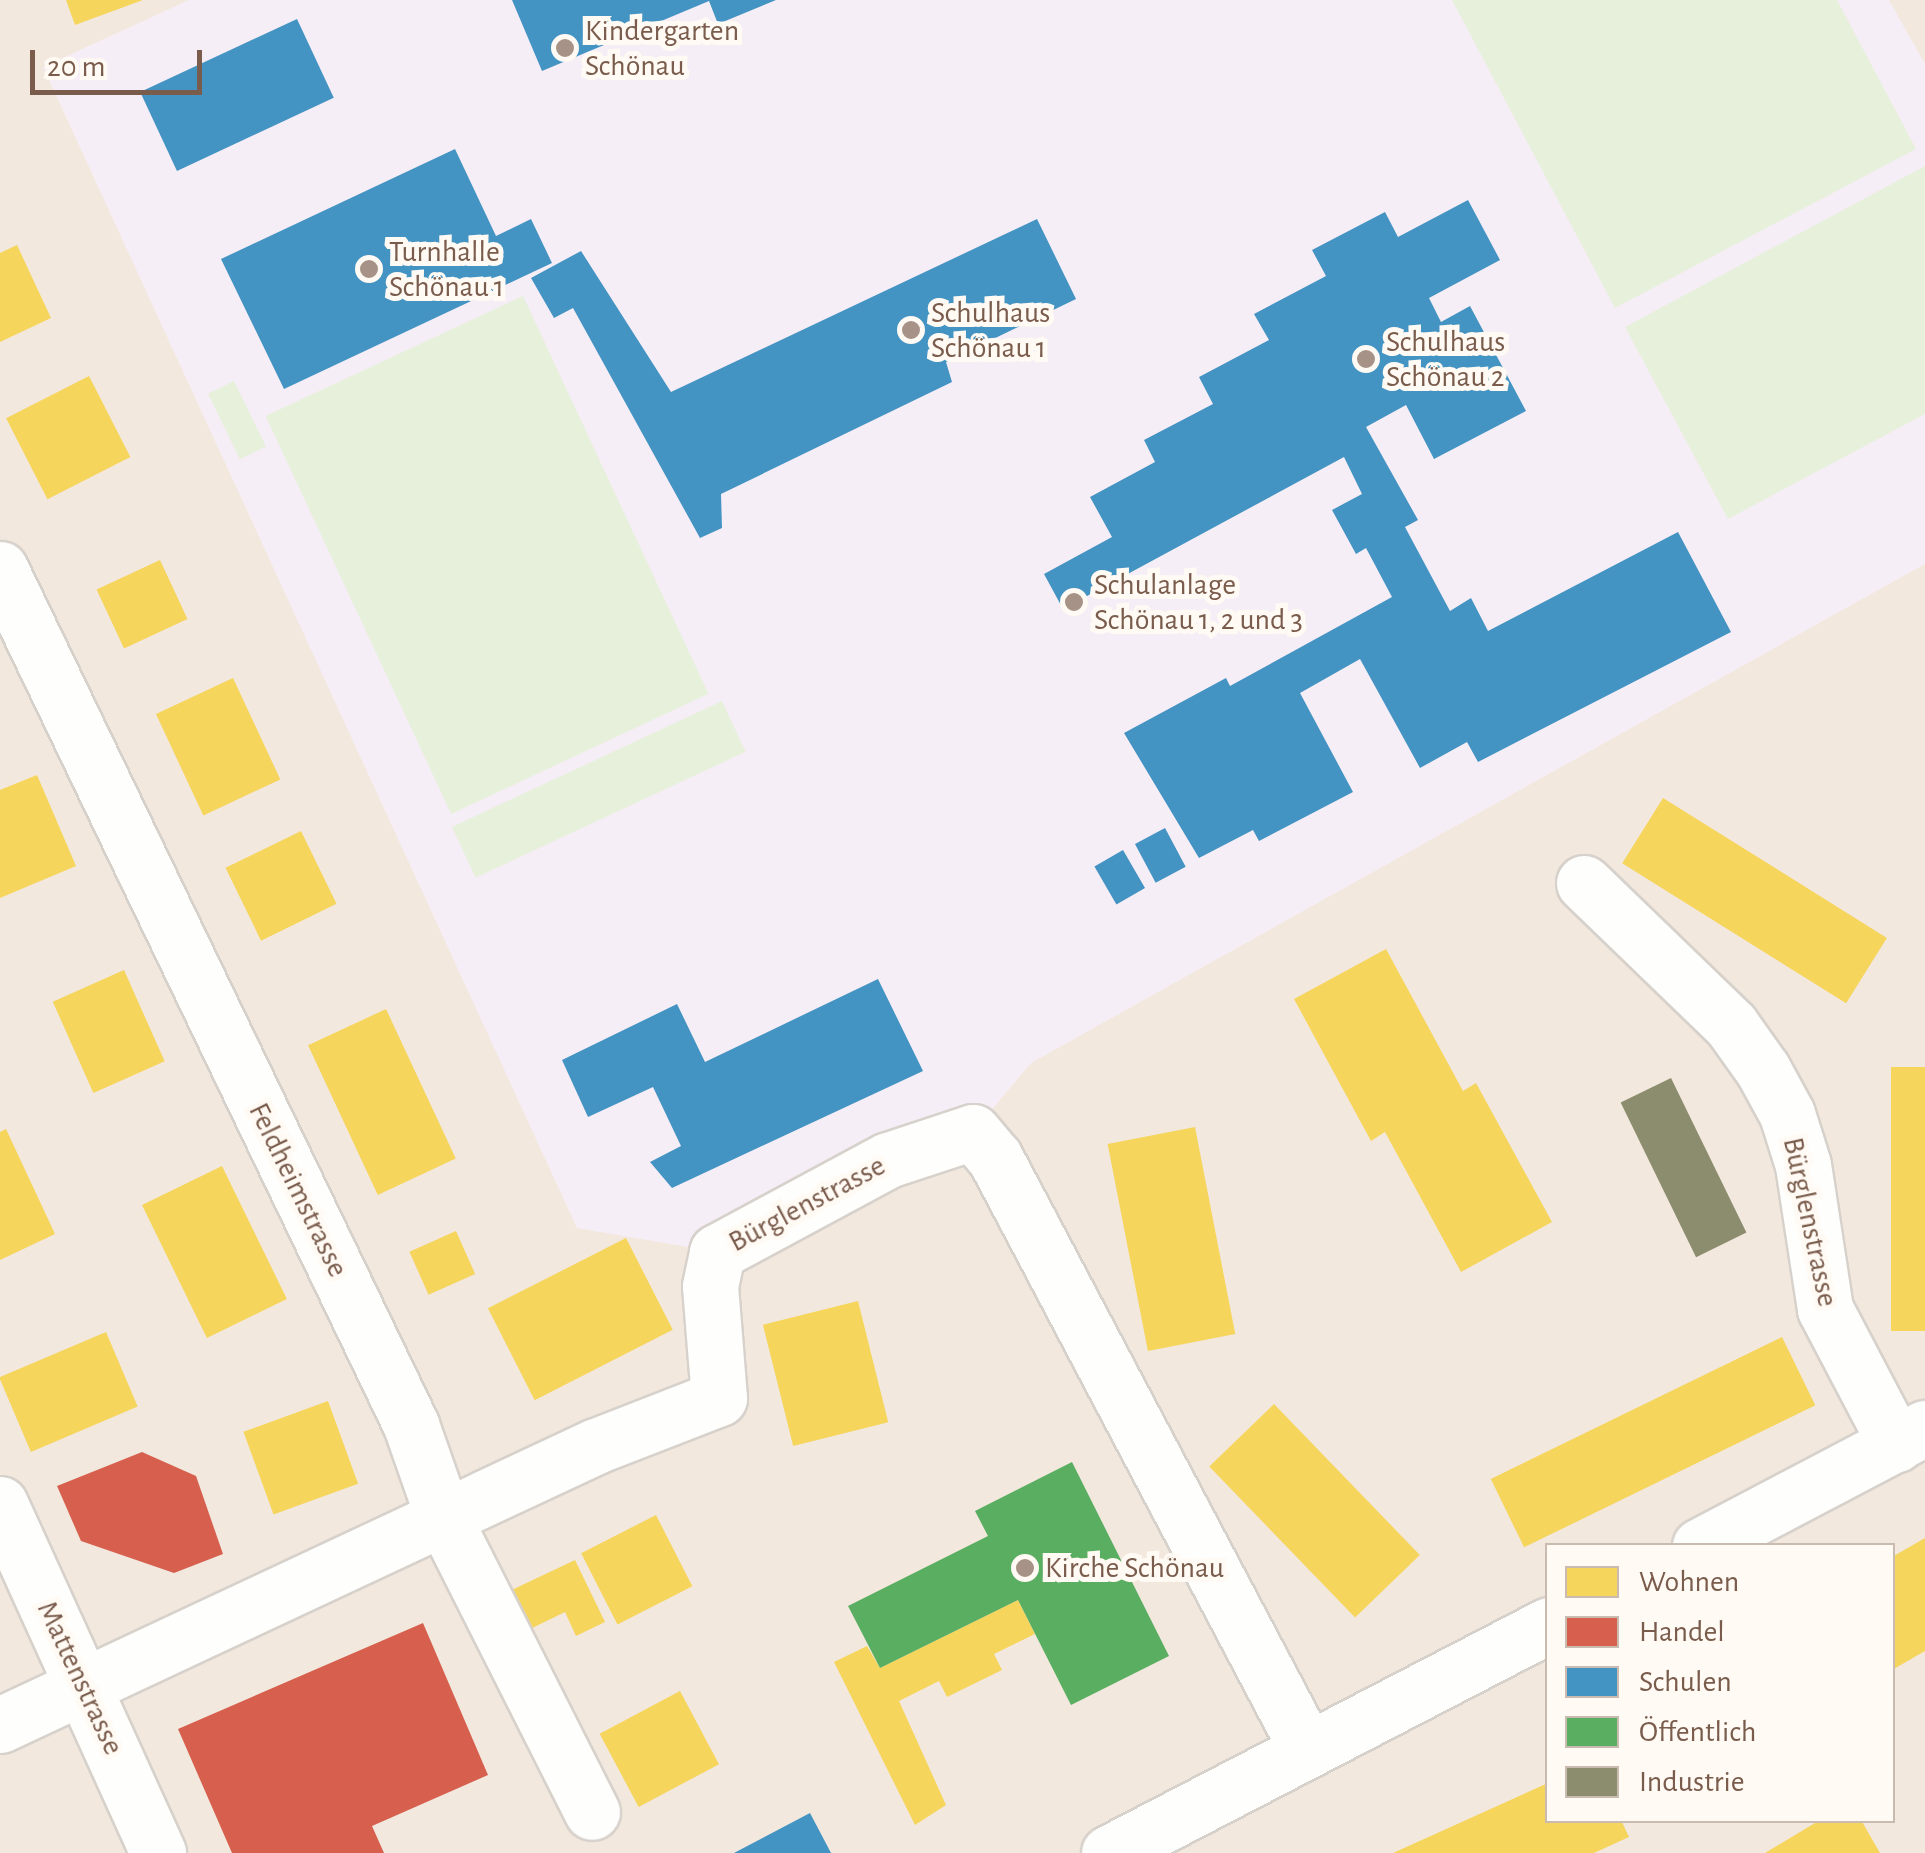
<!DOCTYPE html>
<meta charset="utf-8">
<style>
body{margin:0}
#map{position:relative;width:1925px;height:1853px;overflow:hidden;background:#f9f5f0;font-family:"Alegreya Sans",sans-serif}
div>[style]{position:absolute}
.residential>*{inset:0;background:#f2e8de}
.education>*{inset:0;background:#f6eef6}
.green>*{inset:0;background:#e7f0db;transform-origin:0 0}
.homes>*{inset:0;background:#f6d55c;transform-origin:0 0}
.shops>*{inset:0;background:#d6604d}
.schools>*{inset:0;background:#4393c3;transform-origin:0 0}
.public>*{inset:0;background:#5aae61}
.industry>*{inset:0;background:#8c8c6e;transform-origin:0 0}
.roads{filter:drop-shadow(2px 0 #d7d1cb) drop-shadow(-2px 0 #d7d1cb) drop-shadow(0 2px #d7d1cb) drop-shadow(0 -2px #d7d1cb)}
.minor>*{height:55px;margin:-27.5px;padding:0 27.5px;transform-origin:27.5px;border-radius:27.5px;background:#fefefd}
.dots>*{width:28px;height:28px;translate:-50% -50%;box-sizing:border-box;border:5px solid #fffaf3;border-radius:50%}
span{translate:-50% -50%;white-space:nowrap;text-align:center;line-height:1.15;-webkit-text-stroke:10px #fffaf3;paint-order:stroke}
.poi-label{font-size:30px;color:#7a5c4d}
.left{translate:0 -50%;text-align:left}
.street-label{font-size:30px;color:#7a5c4d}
.legend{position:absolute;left:1545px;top:1543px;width:350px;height:280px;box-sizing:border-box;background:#fffaf3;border:2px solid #cabbb1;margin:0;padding:12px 18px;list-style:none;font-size:30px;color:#7a5c4d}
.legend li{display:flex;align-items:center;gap:20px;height:50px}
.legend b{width:50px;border:2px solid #cabbb1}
.scale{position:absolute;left:30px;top:50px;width:172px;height:45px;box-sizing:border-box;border:5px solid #7a5c4d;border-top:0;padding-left:12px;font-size:30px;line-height:35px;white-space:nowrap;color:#7a5c4d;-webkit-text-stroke:8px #fffaf3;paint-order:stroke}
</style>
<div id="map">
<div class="residential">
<div style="clip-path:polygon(evenodd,0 0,1925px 0,1925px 1853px,0 1853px,0 0,1548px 1546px,1892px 1546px,1892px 1820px,1548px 1820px,1548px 1546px)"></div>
</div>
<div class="education">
<div style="clip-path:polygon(189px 0,1889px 0,1925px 64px,1925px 564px,1031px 1063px,973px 1132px,717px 1252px,577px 1228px,43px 67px)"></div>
</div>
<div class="green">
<div style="clip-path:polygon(1452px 0,1837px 0,1916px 149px,1615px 308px)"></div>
<div style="clip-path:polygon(1925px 166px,1925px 414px,1728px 519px,1625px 327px)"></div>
<div style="left:523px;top:296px;width:439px;height:284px;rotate:65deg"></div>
<div style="left:234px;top:381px;width:73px;height:29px;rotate:64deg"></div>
<div style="left:722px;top:701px;width:56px;height:298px;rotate:65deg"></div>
</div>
<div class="homes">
<div style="clip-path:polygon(66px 0,143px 0,75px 25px)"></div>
<div style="clip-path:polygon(17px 245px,51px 318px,0 342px,0 253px)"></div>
<div style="left:89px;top:376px;width:91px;height:93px;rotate:63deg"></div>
<div style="left:160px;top:560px;width:65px;height:70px;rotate:65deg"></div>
<div style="left:233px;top:678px;width:112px;height:85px;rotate:65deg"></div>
<div style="clip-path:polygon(37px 775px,76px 866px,0 898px,0 790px)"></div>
<div style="left:1663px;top:798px;width:264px;height:77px;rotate:32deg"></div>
<div style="left:301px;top:831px;width:81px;height:84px;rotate:64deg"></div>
<div style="clip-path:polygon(1386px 949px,1463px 1091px,1476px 1083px,1552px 1222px,1461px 1272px,1385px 1132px,1371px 1141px,1294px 999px)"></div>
<div style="left:124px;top:970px;width:100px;height:78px;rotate:66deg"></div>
<div style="left:386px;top:1009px;width:165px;height:86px;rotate:65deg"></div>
<div style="left:1891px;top:1067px;width:34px;height:264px"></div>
<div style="left:1195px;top:1127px;width:211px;height:89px;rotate:79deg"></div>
<div style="clip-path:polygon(6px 1129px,55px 1234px,0 1260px,0 1132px)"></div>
<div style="left:222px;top:1166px;width:148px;height:89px;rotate:64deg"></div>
<div style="left:456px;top:1231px;width:47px;height:51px;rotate:66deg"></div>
<div style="left:626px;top:1238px;width:103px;height:155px;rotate:63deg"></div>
<div style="left:858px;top:1301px;width:125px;height:98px;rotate:76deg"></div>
<div style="left:106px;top:1332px;width:81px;height:116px;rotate:67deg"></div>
<div style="left:1782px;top:1337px;width:76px;height:324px;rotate:64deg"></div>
<div style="left:328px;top:1401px;width:88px;height:90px;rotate:70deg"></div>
<div style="left:1274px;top:1404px;width:210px;height:90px;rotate:46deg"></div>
<div style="left:656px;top:1515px;width:80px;height:84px;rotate:63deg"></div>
<div style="clip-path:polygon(1925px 1538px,1925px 1651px,1892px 1670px,1892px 1557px)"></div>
<div style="clip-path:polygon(575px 1560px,605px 1622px,576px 1636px,565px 1612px,518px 1635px,499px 1596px)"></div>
<div style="clip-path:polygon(1018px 1600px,1035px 1634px,994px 1654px,1002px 1670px,947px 1697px,939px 1681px,899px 1701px,946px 1805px,915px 1825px,834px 1662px,867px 1646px,880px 1668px)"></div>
<div style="left:680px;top:1691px;width:83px;height:91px;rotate:62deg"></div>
<div style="clip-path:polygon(1548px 1783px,1548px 1820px,1621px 1820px,1629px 1837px,1594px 1853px,1393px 1853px)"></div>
<div style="clip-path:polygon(1820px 1820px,1861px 1820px,1880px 1853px,1765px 1853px)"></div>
</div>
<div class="shops">
<div style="clip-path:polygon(142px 1452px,196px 1476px,223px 1554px,174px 1573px,81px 1541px,57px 1486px)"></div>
<div style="clip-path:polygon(423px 1623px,488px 1775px,372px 1826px,384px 1853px,232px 1853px,178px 1729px)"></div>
</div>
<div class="schools">
<div style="clip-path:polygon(512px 0,776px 0,718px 24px,709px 1px,542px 71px)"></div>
<div style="left:297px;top:19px;width:87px;height:173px;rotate:65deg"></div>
<div style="clip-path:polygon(455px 149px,496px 236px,531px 219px,552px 263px,284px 389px,221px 259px)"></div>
<div style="clip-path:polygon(1468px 200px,1500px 260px,1429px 298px,1441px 322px,1470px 306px,1526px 411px,1434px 459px,1406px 405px,1366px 427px,1418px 520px,1405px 527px,1450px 611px,1471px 598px,1488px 631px,1678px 532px,1731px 632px,1478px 762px,1467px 742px,1420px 768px,1360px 659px,1300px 693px,1353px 792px,1259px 841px,1253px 830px,1199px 858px,1124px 733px,1226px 678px,1230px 686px,1392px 597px,1366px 548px,1356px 554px,1332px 510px,1362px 494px,1344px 457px,1063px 609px,1044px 574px,1112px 537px,1090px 497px,1155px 462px,1144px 440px,1213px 404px,1199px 377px,1269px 340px,1254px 314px,1326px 276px,1312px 250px,1385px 212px,1398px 237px)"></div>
<div style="clip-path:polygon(1037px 219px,1076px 299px,946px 362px,952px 382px,721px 494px,722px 528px,700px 538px,573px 308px,554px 318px,531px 278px,581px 251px,671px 392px)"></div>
<div style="left:1165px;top:828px;width:44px;height:34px;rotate:62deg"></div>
<div style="left:1123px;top:850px;width:44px;height:33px;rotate:60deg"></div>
<div style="clip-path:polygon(878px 979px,923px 1071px,672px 1188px,650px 1162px,681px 1146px,653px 1087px,588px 1117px,562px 1060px,677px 1004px,705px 1062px)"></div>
<div style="clip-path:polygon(810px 1813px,831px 1853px,734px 1853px)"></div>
</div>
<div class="public">
<div style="clip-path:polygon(1072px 1462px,1169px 1656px,1071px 1705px,1018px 1600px,880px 1668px,848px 1606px,988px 1536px,975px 1511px)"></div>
</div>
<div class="industry">
<div style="left:1671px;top:1078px;width:172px;height:56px;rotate:64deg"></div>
</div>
<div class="roads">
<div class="minor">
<div style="left:0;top:569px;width:950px;rotate:64.35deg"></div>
<div style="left:411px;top:1425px;width:100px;rotate:70.7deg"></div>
<div style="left:444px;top:1519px;width:328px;rotate:63.2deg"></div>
<div style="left:1584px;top:883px;width:204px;rotate:44deg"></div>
<div style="left:1731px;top:1025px;width:55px;rotate:54.6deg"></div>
<div style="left:1763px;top:1070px;width:50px;rotate:61.4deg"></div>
<div style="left:1787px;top:1114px;width:53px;rotate:72.6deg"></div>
<div style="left:1803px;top:1165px;width:146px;rotate:81.3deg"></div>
<div style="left:1825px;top:1309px;width:153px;rotate:62.3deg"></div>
<div style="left:0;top:1504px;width:383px;rotate:65.6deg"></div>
<div style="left:1700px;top:1546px;width:254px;rotate:-27.7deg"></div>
<div style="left:0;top:1725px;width:658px;rotate:-25.09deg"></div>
<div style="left:596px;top:1446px;width:132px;rotate:-21.3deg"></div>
<div style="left:719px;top:1398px;width:112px;rotate:-94.6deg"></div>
<div style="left:710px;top:1286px;width:35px;rotate:-78deg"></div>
<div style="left:717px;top:1252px;width:194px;rotate:-28.3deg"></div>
<div style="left:888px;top:1160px;width:89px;rotate:-18.2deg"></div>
<div style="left:973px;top:1132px;width:34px;rotate:50deg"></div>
<div style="left:995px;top:1158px;width:668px;rotate:62.17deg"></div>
<div style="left:1109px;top:1853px;width:495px;rotate:-27.4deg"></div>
</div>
</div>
<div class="dots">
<div style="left:565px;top:48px;background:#a69286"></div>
<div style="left:369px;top:269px;background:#a69286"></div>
<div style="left:911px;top:330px;background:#a69286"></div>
<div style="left:1366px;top:359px;background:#a69286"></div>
<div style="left:1074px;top:602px;background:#a69286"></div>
<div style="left:1025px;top:1568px;background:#a69286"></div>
</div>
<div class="poi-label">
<span class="left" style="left:585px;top:48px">Kindergarten<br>Schönau</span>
<span class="left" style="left:389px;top:269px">Turnhalle<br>Schönau 1</span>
<span class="left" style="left:931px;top:330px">Schulhaus<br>Schönau 1</span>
<span class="left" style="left:1386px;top:359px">Schulhaus<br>Schönau 2</span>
<span class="left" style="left:1094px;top:602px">Schulanlage<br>Schönau 1, 2 und 3</span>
<span class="left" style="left:1045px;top:1568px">Kirche Schönau</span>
</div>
<div class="street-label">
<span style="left:298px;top:1190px;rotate:64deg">Feldheimstrasse</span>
<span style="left:807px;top:1204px;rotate:-28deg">Bürglenstrasse</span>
<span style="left:1810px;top:1222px;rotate:78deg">Bürglenstrasse</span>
<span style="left:80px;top:1678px;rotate:65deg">Mattenstrasse</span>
</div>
<ul class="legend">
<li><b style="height:28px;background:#f6d55c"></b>Wohnen</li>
<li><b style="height:28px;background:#d6604d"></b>Handel</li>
<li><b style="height:28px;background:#4393c3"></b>Schulen</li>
<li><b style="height:28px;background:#5aae61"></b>Öffentlich</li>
<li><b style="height:28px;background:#8c8c6e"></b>Industrie</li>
</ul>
<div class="scale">20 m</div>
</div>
